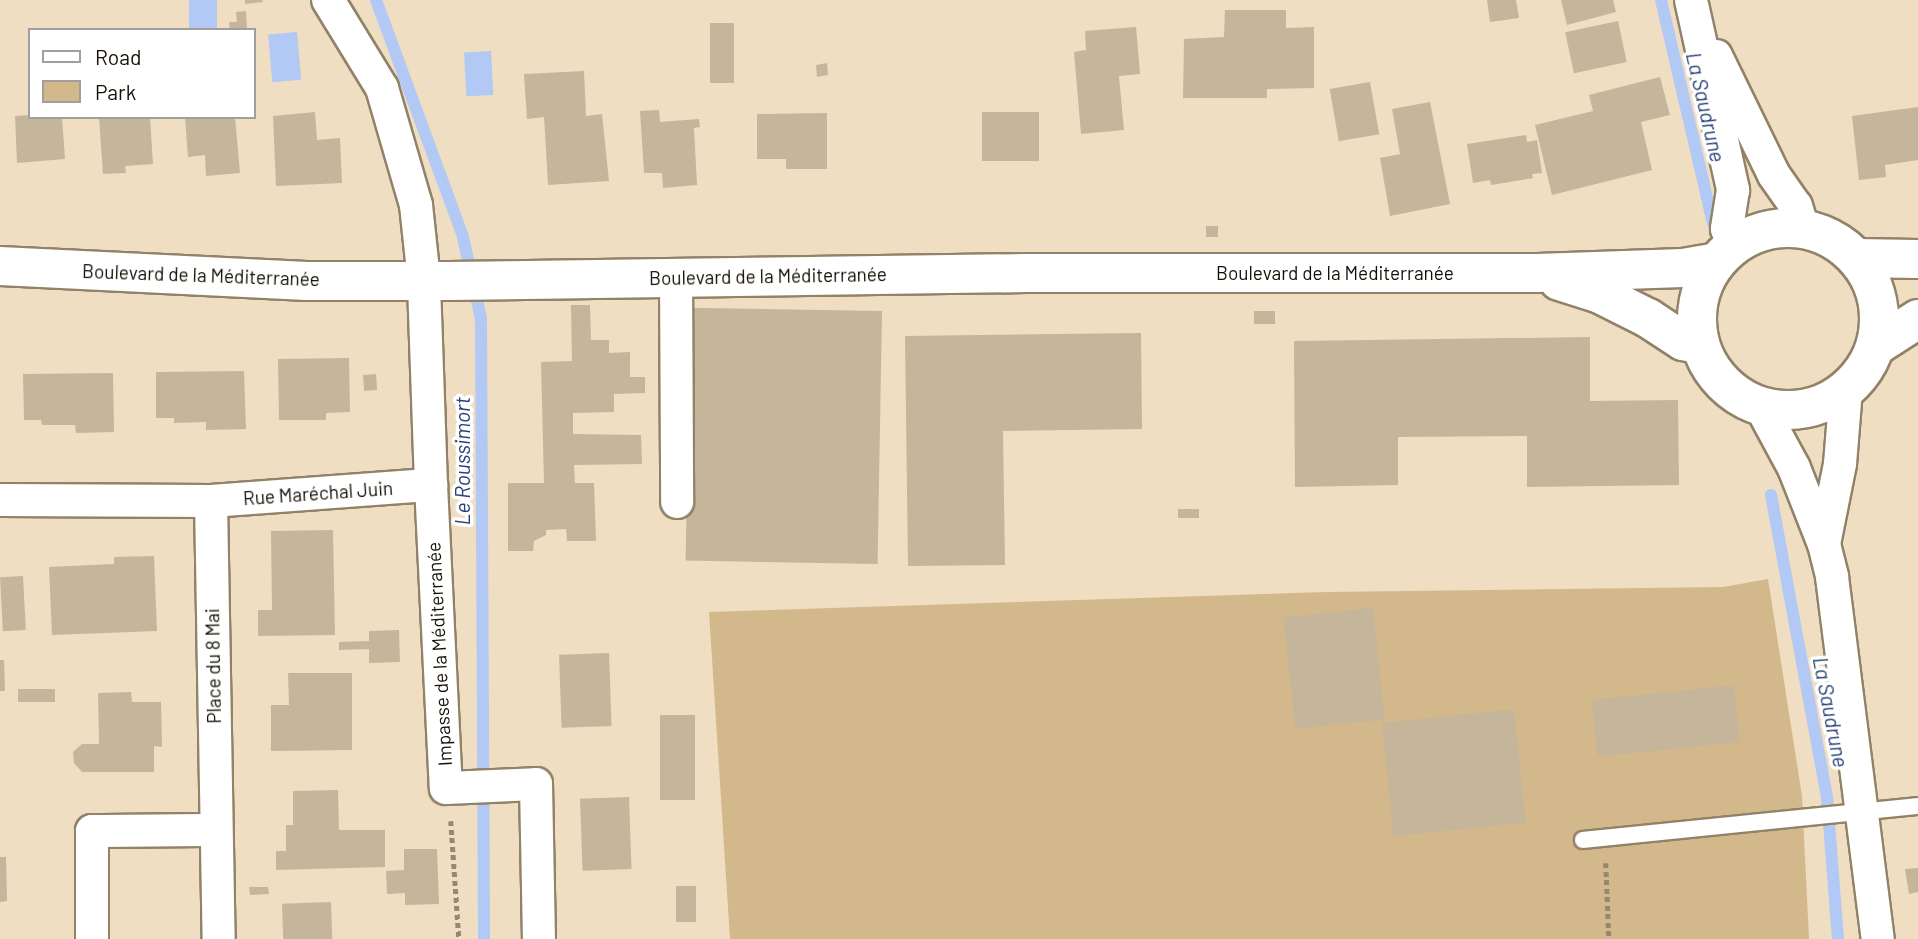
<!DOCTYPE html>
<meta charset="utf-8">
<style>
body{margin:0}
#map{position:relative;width:1918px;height:939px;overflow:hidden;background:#efdec2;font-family:Barlow,sans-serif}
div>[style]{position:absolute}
.green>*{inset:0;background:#d3b88c}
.water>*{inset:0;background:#b2c8f5;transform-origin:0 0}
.stream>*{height:12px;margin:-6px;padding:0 6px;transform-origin:6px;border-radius:6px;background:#b2c8f5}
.building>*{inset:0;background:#c5b59a;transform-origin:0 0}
.path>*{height:4.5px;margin-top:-2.25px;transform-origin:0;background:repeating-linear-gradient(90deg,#948773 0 5px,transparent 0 8.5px)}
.roads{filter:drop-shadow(2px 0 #918268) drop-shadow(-2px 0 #918268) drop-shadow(0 2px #918268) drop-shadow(0 -2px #918268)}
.lane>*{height:16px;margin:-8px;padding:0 8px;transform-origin:8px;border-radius:8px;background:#fff}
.street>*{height:32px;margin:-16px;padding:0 16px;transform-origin:16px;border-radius:16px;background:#fff}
.secondary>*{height:38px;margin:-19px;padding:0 19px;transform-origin:19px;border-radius:19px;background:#fff}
.secondary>.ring{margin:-19px;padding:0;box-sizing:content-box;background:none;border:38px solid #fff;border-radius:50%}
span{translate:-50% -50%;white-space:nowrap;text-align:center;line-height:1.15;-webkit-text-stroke:7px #fff;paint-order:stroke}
.street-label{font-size:19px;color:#150f06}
.water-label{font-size:21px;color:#284077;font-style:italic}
.legend{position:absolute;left:28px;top:28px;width:228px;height:91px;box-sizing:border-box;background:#fff;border:2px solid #a19f9b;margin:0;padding:9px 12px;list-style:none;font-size:21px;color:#150f06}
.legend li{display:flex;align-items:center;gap:14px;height:35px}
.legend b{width:35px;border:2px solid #a19f9b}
</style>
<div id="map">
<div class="green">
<div style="clip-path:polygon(1768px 579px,1802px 796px,1809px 939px,730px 939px,709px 612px,1328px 592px,1723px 587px)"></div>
</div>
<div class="water">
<div style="left:189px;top:0;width:28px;height:30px"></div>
<div style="left:297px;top:32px;width:48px;height:29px;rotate:85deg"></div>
<div style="left:491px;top:51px;width:44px;height:27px;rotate:87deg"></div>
</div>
<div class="stream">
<div style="left:376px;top:0;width:252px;rotate:69.8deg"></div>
<div style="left:463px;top:237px;width:84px;rotate:77.6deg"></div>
<div style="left:481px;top:319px;width:620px;rotate:89.72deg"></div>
<div style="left:1661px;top:0;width:229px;rotate:76.9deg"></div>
<div style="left:1771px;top:495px;width:307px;rotate:79.5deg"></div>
<div style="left:1827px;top:797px;width:142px;rotate:85.6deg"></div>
</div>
<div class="building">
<div style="clip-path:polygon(245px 0,262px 0,263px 2px,245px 4px)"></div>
<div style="clip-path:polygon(1487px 0,1516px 0,1519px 18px,1490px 22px)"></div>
<div style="clip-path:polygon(1561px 0,1613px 0,1616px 12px,1567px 25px)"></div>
<div style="clip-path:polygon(1225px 10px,1286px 10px,1286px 28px,1314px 27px,1314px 88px,1267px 89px,1267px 98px,1183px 98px,1184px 39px,1224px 37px)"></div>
<div style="clip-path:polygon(246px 11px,247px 30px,230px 30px,229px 22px,237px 22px,236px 12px)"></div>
<div style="left:1618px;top:21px;width:42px;height:54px;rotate:78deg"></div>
<div style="left:710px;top:23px;width:24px;height:60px"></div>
<div style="clip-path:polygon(1136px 27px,1140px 74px,1119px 76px,1124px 130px,1081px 134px,1074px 52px,1086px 50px,1085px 31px)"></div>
<div style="clip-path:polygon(827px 63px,828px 75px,817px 77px,816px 65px)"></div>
<div style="clip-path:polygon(584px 71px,586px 116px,602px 114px,609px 181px,548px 185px,544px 117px,527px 119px,524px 74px)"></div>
<div style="clip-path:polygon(1660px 77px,1670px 115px,1641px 122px,1652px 170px,1552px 195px,1535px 125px,1593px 111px,1589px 95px)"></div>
<div style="left:1370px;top:82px;width:53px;height:41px;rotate:80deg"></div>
<div style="clip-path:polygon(1430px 102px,1450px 204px,1390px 216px,1380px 158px,1400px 154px,1392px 109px)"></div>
<div style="clip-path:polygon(1918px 107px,1918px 160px,1885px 165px,1886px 177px,1859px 180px,1852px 116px)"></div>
<div style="clip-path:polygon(659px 110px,660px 122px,699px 119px,700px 127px,694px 128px,697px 185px,663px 188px,662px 173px,644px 173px,640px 111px)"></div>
<div style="clip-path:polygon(315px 112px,317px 140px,340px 138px,342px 183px,276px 186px,273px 116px)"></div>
<div style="left:982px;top:112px;width:57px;height:49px"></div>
<div style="clip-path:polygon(827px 113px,827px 169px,786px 169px,786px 159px,757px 159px,757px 114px)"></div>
<div style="clip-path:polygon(30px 115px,62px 117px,65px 159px,17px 163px,15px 116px)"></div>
<div style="clip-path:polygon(99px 117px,150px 117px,153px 164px,125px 166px,126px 173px,103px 174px)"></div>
<div style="clip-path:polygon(185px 117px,235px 117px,240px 173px,206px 176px,205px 155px,188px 157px)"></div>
<div style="clip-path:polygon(1526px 135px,1527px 142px,1537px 140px,1542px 173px,1532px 174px,1533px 178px,1491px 185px,1490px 180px,1473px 183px,1467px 144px)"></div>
<div style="left:1206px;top:226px;width:12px;height:11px"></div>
<div style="clip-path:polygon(571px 305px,590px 305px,591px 340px,609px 340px,609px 353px,630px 352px,630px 377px,645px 377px,645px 393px,614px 394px,614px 412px,573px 413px,573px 434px,641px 435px,642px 464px,574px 465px,575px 483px,594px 483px,596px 541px,567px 541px,566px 529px,546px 530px,546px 535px,534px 541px,533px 551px,508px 551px,508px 483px,544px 483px,541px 362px,572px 361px)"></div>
<div style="left:882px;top:311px;width:253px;height:192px;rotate:91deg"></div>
<div style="left:1254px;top:311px;width:21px;height:13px"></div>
<div style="clip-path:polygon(1141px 333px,1142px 429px,1003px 431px,1005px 565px,908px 566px,905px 336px)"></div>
<div style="clip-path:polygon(1590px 337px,1590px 401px,1678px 400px,1679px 485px,1527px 487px,1527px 436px,1398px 437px,1398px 485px,1295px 487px,1294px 341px)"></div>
<div style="clip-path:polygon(349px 358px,350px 412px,326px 413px,326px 420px,279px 420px,278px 359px)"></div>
<div style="clip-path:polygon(244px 371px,246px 429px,206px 430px,206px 422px,174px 423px,174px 418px,156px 418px,156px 372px)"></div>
<div style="clip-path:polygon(113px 373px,114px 432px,76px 433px,75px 425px,42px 425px,41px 420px,24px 420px,23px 374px)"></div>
<div style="left:376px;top:374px;width:16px;height:13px;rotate:86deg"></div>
<div style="left:1178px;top:509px;width:21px;height:9px"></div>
<div style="clip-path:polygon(333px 530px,335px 635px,258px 636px,258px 610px,272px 610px,271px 531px)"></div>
<div style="clip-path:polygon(154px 556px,157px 631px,52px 635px,49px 567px,114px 564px,114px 557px)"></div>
<div style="left:23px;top:576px;width:54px;height:23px;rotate:87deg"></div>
<div style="left:1373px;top:608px;width:112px;height:90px;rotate:84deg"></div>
<div style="clip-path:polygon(399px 630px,400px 662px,369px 663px,369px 649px,339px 650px,339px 642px,369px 641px,369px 631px)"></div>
<div style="left:609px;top:653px;width:73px;height:50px;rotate:88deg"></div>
<div style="clip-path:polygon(0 660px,4px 660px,5px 691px,0 691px)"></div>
<div style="clip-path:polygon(288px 673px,352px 673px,352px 750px,271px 751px,271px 705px,289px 705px)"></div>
<div style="left:1734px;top:685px;width:57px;height:143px;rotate:84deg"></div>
<div style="left:55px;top:689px;width:13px;height:37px;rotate:90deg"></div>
<div style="clip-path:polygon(131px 692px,132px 702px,161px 702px,162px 747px,154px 746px,154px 772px,82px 772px,74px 763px,73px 752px,82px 744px,99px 744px,98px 693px)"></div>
<div style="left:1514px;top:709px;width:114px;height:133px;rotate:84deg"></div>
<div style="left:695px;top:715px;width:85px;height:35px;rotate:90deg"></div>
<div style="clip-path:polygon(338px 790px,339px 830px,385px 830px,385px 867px,276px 870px,276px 851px,286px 851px,286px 825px,293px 825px,293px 791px)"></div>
<div style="left:629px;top:797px;width:72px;height:49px;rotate:88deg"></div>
<div style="clip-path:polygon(404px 849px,437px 849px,439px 904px,405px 905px,405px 893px,387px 894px,386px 871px,404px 870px)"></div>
<div style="clip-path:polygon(0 857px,6px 857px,7px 901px,0 902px)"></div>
<div style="clip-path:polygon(1918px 868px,1918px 892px,1909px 894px,1905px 869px)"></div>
<div style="left:676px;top:886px;width:20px;height:36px"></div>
<div style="clip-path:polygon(249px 887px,268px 887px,269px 894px,250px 895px)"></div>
<div style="left:331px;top:902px;width:37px;height:49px;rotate:88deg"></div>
</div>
<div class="path">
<div style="left:451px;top:821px;width:118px;rotate:86.1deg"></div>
<div style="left:1606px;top:863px;width:76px;rotate:87.7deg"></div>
</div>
<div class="roads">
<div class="lane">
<div style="left:1583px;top:840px;width:337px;rotate:-5.8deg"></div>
</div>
<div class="street">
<div style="left:1691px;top:0;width:195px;rotate:77.5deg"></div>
<div style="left:1733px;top:190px;width:39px;rotate:99deg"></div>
<div style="left:1727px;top:229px;width:19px;rotate:69deg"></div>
<div style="left:1716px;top:56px;width:132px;rotate:64deg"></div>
<div style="left:1774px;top:175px;width:38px;rotate:55deg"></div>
<div style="left:1796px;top:206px;width:24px;rotate:73deg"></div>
<div style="left:676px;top:276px;width:226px;rotate:89.7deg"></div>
<div style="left:1761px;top:407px;width:69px;rotate:61.6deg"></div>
<div style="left:1794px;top:468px;width:82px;rotate:68.5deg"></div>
<div style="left:1824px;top:544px;width:34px;rotate:76deg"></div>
<div style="left:1832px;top:577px;width:365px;rotate:82.8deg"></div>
<div style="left:431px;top:485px;width:303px;rotate:87.2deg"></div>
<div style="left:446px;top:788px;width:90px;rotate:-2.5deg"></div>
<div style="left:536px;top:784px;width:155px;rotate:88.9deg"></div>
<div style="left:0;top:500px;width:211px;rotate:0.3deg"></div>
<div style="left:211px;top:501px;width:221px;rotate:-4.2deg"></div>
<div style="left:431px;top:485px;width:205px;rotate:-92deg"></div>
<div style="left:424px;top:280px;width:75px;rotate:-96.1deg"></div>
<div style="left:416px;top:205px;width:122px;rotate:-106.2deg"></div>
<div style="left:382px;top:88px;width:103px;rotate:-121.5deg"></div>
<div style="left:211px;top:501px;width:438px;rotate:89deg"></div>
<div style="left:1824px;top:544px;width:82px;rotate:-78.7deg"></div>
<div style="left:1840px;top:464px;width:74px;rotate:-85.4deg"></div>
<div style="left:92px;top:939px;width:108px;rotate:-90deg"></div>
<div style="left:92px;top:831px;width:123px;rotate:-0.5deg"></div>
</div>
<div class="secondary">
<div class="ring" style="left:1697px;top:228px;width:144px;height:144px"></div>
<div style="left:1856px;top:258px;width:62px;rotate:0.9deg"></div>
<div style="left:0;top:266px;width:307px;rotate:2.8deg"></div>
<div style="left:307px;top:281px;width:141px"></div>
<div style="left:448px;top:281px;width:579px;rotate:-0.79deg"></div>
<div style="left:1027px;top:273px;width:510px"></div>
<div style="left:1537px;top:273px;width:146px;rotate:-2deg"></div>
<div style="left:1683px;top:268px;width:34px;rotate:-10deg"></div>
<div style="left:1559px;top:281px;width:43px;rotate:17.6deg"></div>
<div style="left:1600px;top:294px;width:54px;rotate:26.6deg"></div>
<div style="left:1648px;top:318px;width:42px;rotate:33.3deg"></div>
<div style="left:1683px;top:341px;width:16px;rotate:11deg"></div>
<div style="left:1876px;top:346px;width:50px;rotate:-32.7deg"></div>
</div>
</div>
<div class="street-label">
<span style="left:1335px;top:273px">Boulevard de la Méditerranée</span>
<span style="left:201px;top:275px;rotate:2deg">Boulevard de la Méditerranée</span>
<span style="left:768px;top:276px;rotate:-1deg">Boulevard de la Méditerranée</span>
<span style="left:318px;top:493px;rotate:-4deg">Rue Maréchal Juin</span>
<span style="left:439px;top:654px;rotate:-93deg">Impasse de la Méditerranée</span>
<span style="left:213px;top:666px;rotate:-91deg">Place du 8 Mai</span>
</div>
<div class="water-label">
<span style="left:1706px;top:107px;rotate:77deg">La Saudrune</span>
<span style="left:462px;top:461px;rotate:-90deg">Le Roussimort</span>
<span style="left:1831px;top:712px;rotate:79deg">La Saudrune</span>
</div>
<ul class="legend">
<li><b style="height:9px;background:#fff"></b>Road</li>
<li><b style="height:19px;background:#d3b88c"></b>Park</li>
</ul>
</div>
